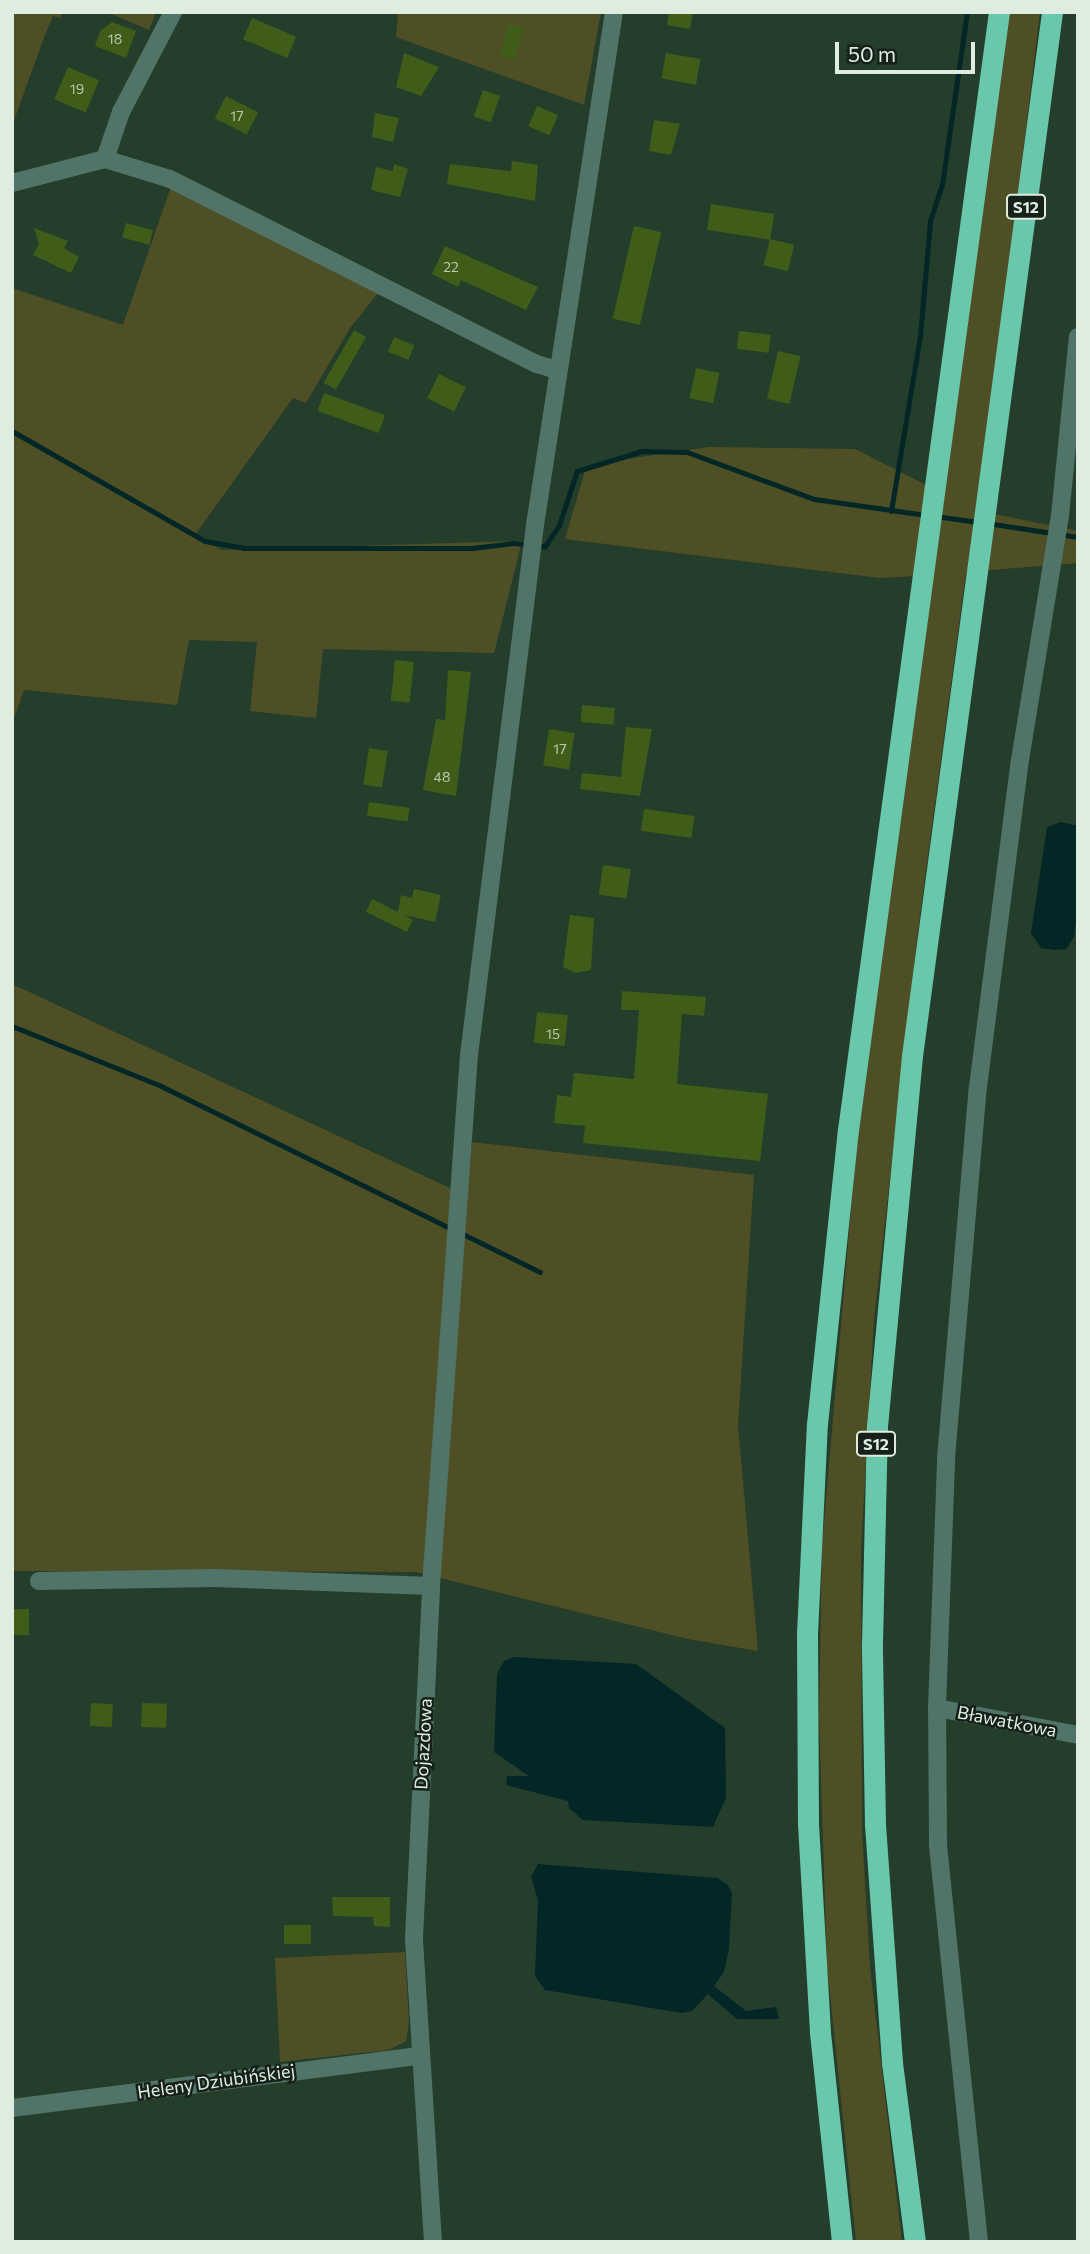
<!DOCTYPE html>
<meta charset="utf-8">
<style>
body{margin:0}
#map{position:relative;width:1090px;height:2254px;overflow:hidden;background:#253d2b;font-family:Commissioner,sans-serif}
div>[style]{position:absolute}
.green>*{inset:0;background:#4f4f25}
.water>*{inset:0;background:#032727}
.stream>*{height:5px;margin:-2.5px;padding:0 2.5px;transform-origin:2.5px;border-radius:2.5px;background:#032727}
.building>*{inset:0;background:#405c19;transform-origin:0 0}
.minor>*{height:18px;margin:-9px;padding:0 9px;transform-origin:9px;border-radius:9px;background:#507468}
.highway>*{height:21px;margin:-10.5px;padding:0 10.5px;transform-origin:10.5px;border-radius:10.5px;background:#69c7ab}
span{translate:-50% -50%;white-space:nowrap;text-align:center;line-height:1.15;-webkit-text-stroke:5px #162119;paint-order:stroke}
.number-label{font-size:14px;color:#b7c9af}
.number-label span{-webkit-text-stroke-width:0}
.shield-label span{padding:2px 5px;background:#162119;border:2px solid;border-radius:5px;-webkit-text-stroke-width:0}
.shield-label{font-size:16px;color:#dfede1;font-weight:700}
.street-label{font-size:18px;color:#dfede1}
.frame{position:absolute;inset:0;border:14px solid #dfede1;pointer-events:none}
.scale{position:absolute;left:835px;top:42px;width:140px;height:32px;box-sizing:border-box;border:4px solid #dfede1;border-top:0;padding-left:9px;font-size:21px;line-height:24px;white-space:nowrap;color:#dfede1;-webkit-text-stroke:5px #162119;paint-order:stroke}
</style>
<div id="map">
<div class="green">
<div style="clip-path:polygon(12px 12px,62px 12px,60px 18px,53px 16px,45px 35px,12px 126px)"></div>
<div style="clip-path:polygon(107px 12px,156px 12px,149px 30px)"></div>
<div style="clip-path:polygon(390px 12px,601px 12px,584px 105px,396px 37px,398px 15px)"></div>
<div style="clip-path:polygon(1009px 12px,1040px 12px,1004px 309px,989px 513px,1078px 531px,1078px 563px,966px 572px,920px 915px,874px 1319px,861px 1551px,862px 1831px,870px 1967px,902px 2242px,856px 2242px,827px 1966px,819px 1716px,822px 1547px,856px 1150px,933px 575px,880px 578px,565px 539px,585px 471px,620px 460px,709px 447px,855px 449px,944px 494px)"></div>
<div style="clip-path:polygon(171px 187px,378px 293px,350px 328px,306px 403px,293px 398px,195px 535px,222px 550px,522px 541px,494px 653px,323px 649px,316px 718px,250px 711px,257px 642px,189px 640px,177px 705px,24px 690px,12px 724px,12px 288px,123px 325px)"></div>
<div style="clip-path:polygon(12px 984px,467px 1196px,472px 1142px,754px 1175px,738px 1426px,758px 1651px,688px 1639px,416px 1572px,12px 1571px)"></div>
<div style="clip-path:polygon(405px 1952px,409px 2022px,406px 2041px,389px 2050px,280px 2062px,275px 1958px)"></div>
</div>
<div class="water">
<div style="clip-path:polygon(1061px 822px,1078px 826px,1078px 902px,1074px 937px,1066px 949px,1055px 950px,1041px 948px,1031px 933px,1047px 827px)"></div>
<div style="clip-path:polygon(514px 1657px,636px 1664px,725px 1728px,726px 1798px,713px 1827px,583px 1820px,569px 1808px,568px 1801px,506px 1785px,507px 1776px,529px 1776px,494px 1752px,497px 1674px,504px 1661px)"></div>
<div style="clip-path:polygon(538px 1864px,717px 1878px,727px 1884px,732px 1893px,729px 1949px,724px 1972px,714px 1986px,746px 2011px,776px 2007px,779px 2019px,737px 2019px,708px 1994px,692px 2011px,681px 2013px,545px 1990px,535px 1976px,538px 1900px,531px 1877px)"></div>
</div>
<div class="stream">
<div style="left:12px;top:431px;width:222px;rotate:29.7deg"></div>
<div style="left:205px;top:541px;width:39px;rotate:10deg"></div>
<div style="left:243px;top:548px;width:229px"></div>
<div style="left:472px;top:548px;width:42px;rotate:-6.8deg"></div>
<div style="left:514px;top:543px;width:31px;rotate:6deg"></div>
<div style="left:545px;top:546px;width:25px;rotate:-56deg"></div>
<div style="left:559px;top:525px;width:57px;rotate:-71.6deg"></div>
<div style="left:577px;top:471px;width:68px;rotate:-17.1deg"></div>
<div style="left:642px;top:451px;width:45px;rotate:1.3deg"></div>
<div style="left:687px;top:452px;width:135px;rotate:20.3deg"></div>
<div style="left:814px;top:499px;width:113px;rotate:8.1deg"></div>
<div style="left:891px;top:511px;width:177px;rotate:-80.6deg"></div>
<div style="left:920px;top:336px;width:115px;rotate:-85deg"></div>
<div style="left:930px;top:221px;width:38px;rotate:-72deg"></div>
<div style="left:942px;top:185px;width:175px;rotate:-81.8deg"></div>
<div style="left:935px;top:516px;width:43px;rotate:7.9deg"></div>
<div style="left:987px;top:523px;width:92px;rotate:8.7deg"></div>
<div style="left:12px;top:1026px;width:161px;rotate:21.9deg"></div>
<div style="left:161px;top:1086px;width:324px;rotate:26.2deg"></div>
<div style="left:461px;top:1233px;width:88px;rotate:26.3deg"></div>
</div>
<div class="building">
<div style="clip-path:polygon(669px 12px,693px 12px,690px 29px,667px 25px)"></div>
<div style="left:252px;top:18px;width:48px;height:23px;rotate:23deg"></div>
<div style="clip-path:polygon(112px 22px,136px 31px,126px 58px,95px 46px,100px 31px)"></div>
<div style="left:508px;top:24px;width:16px;height:33px;rotate:14deg"></div>
<div style="clip-path:polygon(404px 53px,439px 67px,421px 96px,396px 87px)"></div>
<div style="left:666px;top:53px;width:35px;height:26px;rotate:10deg"></div>
<div style="left:68px;top:67px;width:34px;height:35px;rotate:23deg"></div>
<div style="left:483px;top:90px;width:18px;height:28px;rotate:19deg"></div>
<div style="left:226px;top:96px;width:36px;height:25px;rotate:27deg"></div>
<div style="left:537px;top:106px;width:23px;height:22px;rotate:23deg"></div>
<div style="clip-path:polygon(375px 113px,399px 118px,393px 142px,372px 137px)"></div>
<div style="clip-path:polygon(654px 120px,680px 124px,671px 155px,649px 151px)"></div>
<div style="clip-path:polygon(512px 161px,538px 165px,535px 201px,447px 184px,450px 164px,511px 171px)"></div>
<div style="clip-path:polygon(394px 164px,408px 169px,400px 197px,371px 190px,376px 167px,393px 171px)"></div>
<div style="left:711px;top:204px;width:64px;height:26px;rotate:9deg"></div>
<div style="left:126px;top:223px;width:28px;height:15px;rotate:15deg"></div>
<div style="left:634px;top:226px;width:28px;height:95px;rotate:13deg"></div>
<div style="clip-path:polygon(34px 228px,68px 241px,64px 248px,79px 257px,71px 273px,33px 255px,39px 244px)"></div>
<div style="left:770px;top:239px;width:25px;height:27px;rotate:14deg"></div>
<div style="clip-path:polygon(445px 246px,538px 287px,526px 310px,461px 280px,458px 287px,432px 274px)"></div>
<div style="left:354px;top:330px;width:14px;height:61px;rotate:30deg"></div>
<div style="left:739px;top:331px;width:32px;height:18px;rotate:7deg"></div>
<div style="left:394px;top:337px;width:22px;height:16px;rotate:22deg"></div>
<div style="left:778px;top:351px;width:23px;height:49px;rotate:13deg"></div>
<div style="left:696px;top:368px;width:24px;height:31px;rotate:12deg"></div>
<div style="left:439px;top:374px;width:30px;height:27px;rotate:26deg"></div>
<div style="left:324px;top:393px;width:65px;height:19px;rotate:20deg"></div>
<div style="left:395px;top:660px;width:19px;height:41px;rotate:6deg"></div>
<div style="clip-path:polygon(448px 670px,471px 672px,456px 796px,423px 790px,436px 719px,445px 720px)"></div>
<div style="left:582px;top:705px;width:33px;height:17px;rotate:5deg"></div>
<div style="clip-path:polygon(626px 727px,652px 729px,640px 796px,580px 789px,582px 773px,621px 777px)"></div>
<div style="left:549px;top:729px;width:26px;height:37px;rotate:9deg"></div>
<div style="left:369px;top:748px;width:19px;height:37px;rotate:9deg"></div>
<div style="left:369px;top:802px;width:41px;height:14px;rotate:8deg"></div>
<div style="left:644px;top:809px;width:51px;height:22px;rotate:8deg"></div>
<div style="left:603px;top:865px;width:28px;height:30px;rotate:8deg"></div>
<div style="clip-path:polygon(414px 889px,441px 895px,435px 922px,405px 915px,413px 920px,407px 932px,366px 912px,372px 899px,398px 912px,401px 895px,412px 898px)"></div>
<div style="clip-path:polygon(570px 915px,594px 918px,591px 970px,576px 973px,563px 967px)"></div>
<div style="clip-path:polygon(622px 991px,706px 997px,704px 1016px,682px 1014px,677px 1084px,768px 1094px,760px 1161px,583px 1143px,585px 1126px,554px 1123px,557px 1095px,571px 1097px,574px 1073px,634px 1079px,639px 1010px,621px 1010px)"></div>
<div style="left:537px;top:1012px;width:31px;height:31px;rotate:6deg"></div>
<div style="left:12px;top:1609px;width:17px;height:26px"></div>
<div style="left:91px;top:1703px;width:22px;height:23px;rotate:3deg"></div>
<div style="left:142px;top:1703px;width:25px;height:24px;rotate:2deg"></div>
<div style="clip-path:polygon(332px 1897px,390px 1897px,390px 1927px,374px 1926px,373px 1917px,333px 1916px)"></div>
<div style="left:284px;top:1925px;width:27px;height:19px"></div>
</div>
<div class="minor">
<div style="left:105px;top:159px;width:68px;rotate:17.1deg"></div>
<div style="left:170px;top:179px;width:411px;rotate:26.8deg"></div>
<div style="left:537px;top:364px;width:21px;rotate:17deg"></div>
<div style="left:12px;top:183px;width:96px;rotate:-14.5deg"></div>
<div style="left:105px;top:159px;width:50px;rotate:-71.2deg"></div>
<div style="left:121px;top:112px;width:113px;rotate:-62.5deg"></div>
<div style="left:39px;top:1581px;width:175px;rotate:-1deg"></div>
<div style="left:214px;top:1578px;width:217px;rotate:2.1deg"></div>
<div style="left:937px;top:1708px;width:144px;rotate:10.8deg"></div>
<div style="left:12px;top:2108px;width:410px;rotate:-7.3deg"></div>
<div style="left:433px;top:2242px;width:305px;rotate:-93.6deg"></div>
<div style="left:414px;top:1938px;width:352px;rotate:-87.2deg"></div>
<div style="left:431px;top:1586px;width:532px;rotate:-85.91deg"></div>
<div style="left:469px;top:1055px;width:534px;rotate:-82.9deg"></div>
<div style="left:535px;top:525px;width:519px;rotate:-81.25deg"></div>
<div style="left:979px;top:2242px;width:401px;rotate:-95.9deg"></div>
<div style="left:938px;top:1843px;width:135px;rotate:-90.4deg"></div>
<div style="left:937px;top:1708px;width:250px;rotate:-87.9deg"></div>
<div style="left:946px;top:1458px;width:372px;rotate:-85.1deg"></div>
<div style="left:978px;top:1087px;width:324px;rotate:-82.7deg"></div>
<div style="left:1019px;top:766px;width:253px;rotate:-80.7deg"></div>
<div style="left:1060px;top:516px;width:180px;rotate:-84.3deg"></div>
</div>
<div class="highway">
<div style="left:842px;top:2242px;width:211px;rotate:-96deg"></div>
<div style="left:820px;top:2032px;width:208px;rotate:-93.3deg"></div>
<div style="left:808px;top:1824px;width:190px;rotate:-90.3deg"></div>
<div style="left:807px;top:1634px;width:210px;rotate:-87.3deg"></div>
<div style="left:817px;top:1424px;width:296px;rotate:-84deg"></div>
<div style="left:848px;top:1130px;width:1128px;rotate:-82.31deg"></div>
<div style="left:915px;top:2242px;width:181px;rotate:-97.3deg"></div>
<div style="left:892px;top:2062px;width:239px;rotate:-94.1deg"></div>
<div style="left:875px;top:1824px;width:180px;rotate:-91deg"></div>
<div style="left:872px;top:1644px;width:218px;rotate:-88.7deg"></div>
<div style="left:877px;top:1426px;width:372px;rotate:-84.6deg"></div>
<div style="left:912px;top:1056px;width:1053px;rotate:-82.36deg"></div>
</div>
<div class="number-label">
<span style="left:115px;top:39px">18</span>
<span style="left:77px;top:89px">19</span>
<span style="left:237px;top:116px">17</span>
<span style="left:451px;top:267px">22</span>
<span style="left:560px;top:749px">17</span>
<span style="left:442px;top:777px">48</span>
<span style="left:553px;top:1034px">15</span>
</div>
<div class="shield-label">
<span style="left:1026px;top:207px">S12</span>
<span style="left:876px;top:1444px">S12</span>
</div>
<div class="street-label">
<span style="left:1007px;top:1721px;rotate:11deg">Bławatkowa</span>
<span style="left:423px;top:1744px;rotate:-87deg">Dojazdowa</span>
<span style="left:216px;top:2081px;rotate:-8deg">Heleny Dziubińskiej</span>
</div>
<div class="frame"></div>
<div class="scale">50 m</div>
</div>
